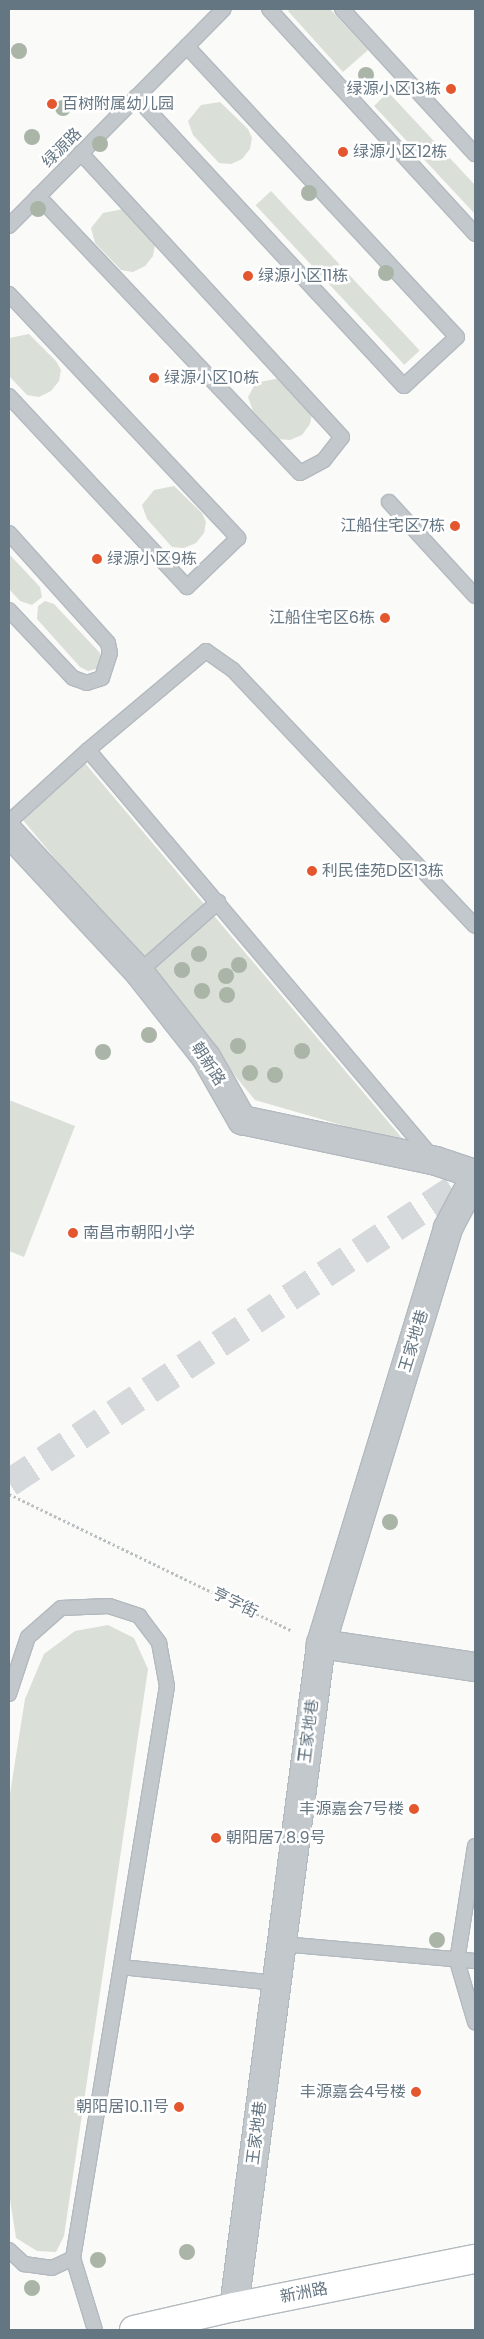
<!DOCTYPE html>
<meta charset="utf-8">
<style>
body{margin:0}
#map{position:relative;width:484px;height:2339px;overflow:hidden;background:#fafaf8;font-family:Poppins,"Noto Sans SC",sans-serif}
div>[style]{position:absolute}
.green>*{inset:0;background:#dadfd7;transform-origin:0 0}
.tertiary-tunnel>*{height:28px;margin-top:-14px;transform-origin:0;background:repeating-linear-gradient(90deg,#d5d9db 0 28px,transparent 0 42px)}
.path>*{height:3px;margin-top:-1.5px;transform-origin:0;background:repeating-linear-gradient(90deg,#bbbfc2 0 2.5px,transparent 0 5px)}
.roads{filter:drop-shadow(1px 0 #b3babf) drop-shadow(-1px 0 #b3babf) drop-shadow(0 1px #b3babf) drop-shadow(0 -1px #b3babf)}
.service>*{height:14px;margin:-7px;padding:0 7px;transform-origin:7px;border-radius:7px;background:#c3c8cc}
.minor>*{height:28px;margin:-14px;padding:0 14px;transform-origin:14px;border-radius:14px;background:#c3c8cc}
.tertiary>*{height:28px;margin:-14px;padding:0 14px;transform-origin:14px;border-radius:14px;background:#c3c8cc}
.secondary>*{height:28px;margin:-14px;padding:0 14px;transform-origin:14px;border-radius:14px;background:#fff}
.trees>*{width:16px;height:16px;margin:-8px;border-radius:50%;background:#aab4a7}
.dots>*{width:14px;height:14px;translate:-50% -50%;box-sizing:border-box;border:2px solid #fff;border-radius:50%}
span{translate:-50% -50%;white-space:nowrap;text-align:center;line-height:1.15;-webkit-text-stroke:5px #fff;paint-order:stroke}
.poi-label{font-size:16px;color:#657683}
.right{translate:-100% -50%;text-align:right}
.left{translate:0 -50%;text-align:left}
.street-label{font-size:16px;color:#657683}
.frame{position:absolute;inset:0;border:10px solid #657683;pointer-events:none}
</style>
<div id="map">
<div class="green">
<div style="clip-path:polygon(291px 9px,330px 9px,368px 50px,343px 72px,288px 11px)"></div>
<div style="clip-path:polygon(388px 92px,475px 185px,475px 214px,374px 106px)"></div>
<div style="clip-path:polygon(220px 102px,248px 129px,252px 138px,250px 149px,242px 159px,231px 164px,219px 163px,193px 135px,188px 121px,201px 105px)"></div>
<div style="left:271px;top:191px;width:218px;height:21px;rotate:47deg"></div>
<div style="clip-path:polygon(123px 209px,155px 245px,153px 256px,145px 266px,133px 272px,121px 270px,95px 243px,91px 228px,103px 213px)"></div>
<div style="clip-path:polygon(29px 334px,56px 361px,61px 370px,59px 381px,51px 391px,39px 397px,27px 395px,9px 376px,9px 338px)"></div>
<div style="clip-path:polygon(280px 378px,312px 414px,310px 424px,302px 435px,290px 440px,278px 439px,253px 411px,248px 397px,254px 386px,260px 382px)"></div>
<div style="clip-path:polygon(174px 486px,202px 513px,206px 522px,204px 533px,196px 543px,184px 548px,172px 547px,147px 519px,142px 505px,154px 490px)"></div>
<div style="clip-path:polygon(9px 554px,40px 587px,42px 597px,32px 605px,20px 601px,9px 589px)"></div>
<div style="clip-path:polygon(45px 601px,54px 604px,100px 653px,102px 659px,96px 669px,88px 671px,80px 667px,37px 619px,38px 606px)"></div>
<div style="clip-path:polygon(84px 762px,407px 1144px,255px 1100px,23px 820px)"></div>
<div style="clip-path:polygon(9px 1100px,75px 1126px,24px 1257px,9px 1251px)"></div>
<div style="clip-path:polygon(108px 1625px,134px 1638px,148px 1669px,64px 2236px,56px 2252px,37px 2251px,16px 2238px,9px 2193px,9px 1800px,25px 1699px,44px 1654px,75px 1631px)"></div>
</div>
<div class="tertiary-tunnel">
<div style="left:9px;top:1483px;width:559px;rotate:-33.46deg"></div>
</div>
<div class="path">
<div style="left:9px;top:1494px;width:314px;rotate:25.8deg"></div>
</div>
<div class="roads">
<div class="service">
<div style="left:269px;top:9px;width:305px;rotate:47.5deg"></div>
<div style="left:342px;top:9px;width:197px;rotate:47.5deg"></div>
<div style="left:136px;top:97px;width:394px;rotate:47.2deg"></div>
<div style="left:404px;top:386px;width:72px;rotate:-42.8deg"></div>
<div style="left:457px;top:337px;width:397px;rotate:-132.9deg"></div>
<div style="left:38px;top:196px;width:381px;rotate:46.6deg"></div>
<div style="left:300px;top:473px;width:27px;rotate:-28deg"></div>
<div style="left:324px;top:460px;width:29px;rotate:-52deg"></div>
<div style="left:342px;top:437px;width:386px;rotate:-132.6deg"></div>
<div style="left:9px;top:226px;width:305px;rotate:-45.3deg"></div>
<div style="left:9px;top:294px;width:335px;rotate:46.8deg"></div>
<div style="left:238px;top:538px;width:71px;rotate:136.1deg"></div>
<div style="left:187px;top:587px;width:261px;rotate:-133deg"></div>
<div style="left:389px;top:502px;width:127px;rotate:47.5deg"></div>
<div style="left:9px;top:533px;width:148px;rotate:48deg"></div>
<div style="left:108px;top:643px;width:10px;rotate:79deg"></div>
<div style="left:110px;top:653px;width:26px;rotate:108deg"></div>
<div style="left:102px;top:678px;width:16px;rotate:162deg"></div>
<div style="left:87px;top:683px;width:15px;rotate:-160deg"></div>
<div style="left:73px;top:678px;width:93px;rotate:-133.3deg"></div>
<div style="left:88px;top:750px;width:154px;rotate:-40deg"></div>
<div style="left:206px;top:651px;width:33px;rotate:35deg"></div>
<div style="left:233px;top:670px;width:352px;rotate:46.6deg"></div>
<div style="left:9px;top:822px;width:107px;rotate:-42.3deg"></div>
<div style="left:88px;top:750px;width:533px;rotate:49.8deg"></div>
<div style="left:139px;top:972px;width:106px;rotate:-41.5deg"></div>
<div style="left:9px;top:1694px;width:60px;rotate:-71.6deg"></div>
<div style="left:28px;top:1637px;width:44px;rotate:-41.3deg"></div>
<div style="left:61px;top:1608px;width:48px;rotate:-2.4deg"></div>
<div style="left:109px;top:1606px;width:32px;rotate:18deg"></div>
<div style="left:139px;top:1616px;width:34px;rotate:53deg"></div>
<div style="left:159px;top:1643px;width:44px;rotate:79.5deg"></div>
<div style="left:167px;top:1686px;width:580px;rotate:99.33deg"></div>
<div style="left:73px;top:2258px;width:75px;rotate:73deg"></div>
<div style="left:475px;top:1846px;width:116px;rotate:98.9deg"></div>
<div style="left:457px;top:1961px;width:64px;rotate:73.6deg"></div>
<div style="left:282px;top:1944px;width:194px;rotate:5deg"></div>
<div style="left:121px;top:1967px;width:156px;rotate:5.9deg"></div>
<div style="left:9px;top:2250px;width:21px;rotate:43deg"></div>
<div style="left:24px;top:2264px;width:28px;rotate:8deg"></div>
<div style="left:52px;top:2268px;width:23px;rotate:-25deg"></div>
</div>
<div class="minor">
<div style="left:321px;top:1644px;width:156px;rotate:8.5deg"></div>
</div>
<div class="tertiary">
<div style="left:9px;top:832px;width:191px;rotate:47.1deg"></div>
<div style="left:139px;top:972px;width:108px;rotate:51.8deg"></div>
<div style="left:206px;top:1057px;width:73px;rotate:60.3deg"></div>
<div style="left:242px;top:1120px;width:198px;rotate:11.9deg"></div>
<div style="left:436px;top:1161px;width:41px;rotate:18.4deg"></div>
<div style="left:234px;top:2307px;width:669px;rotate:-82.52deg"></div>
<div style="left:321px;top:1644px;width:435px;rotate:-73deg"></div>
<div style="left:448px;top:1228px;width:58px;rotate:-62.1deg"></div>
</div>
<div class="secondary">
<div style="left:134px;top:2330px;width:103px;rotate:-13deg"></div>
<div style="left:234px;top:2307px;width:246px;rotate:-11.3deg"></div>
</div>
</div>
<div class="trees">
<div style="left:19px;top:51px"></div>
<div style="left:366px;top:75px"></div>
<div style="left:63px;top:108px"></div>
<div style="left:32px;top:137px"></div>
<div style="left:100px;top:144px"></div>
<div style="left:309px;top:193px"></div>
<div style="left:38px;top:209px"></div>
<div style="left:386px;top:273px"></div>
<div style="left:199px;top:954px"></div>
<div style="left:239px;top:965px"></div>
<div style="left:182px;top:970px"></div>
<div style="left:226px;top:976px"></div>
<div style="left:202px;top:991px"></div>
<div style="left:227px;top:995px"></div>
<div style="left:149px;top:1035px"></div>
<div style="left:238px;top:1046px"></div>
<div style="left:302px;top:1051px"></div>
<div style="left:103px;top:1052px"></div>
<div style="left:250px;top:1073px"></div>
<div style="left:275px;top:1075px"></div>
<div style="left:390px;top:1522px"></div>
<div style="left:437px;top:1940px"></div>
<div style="left:187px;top:2252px"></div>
<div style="left:98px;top:2260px"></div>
<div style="left:32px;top:2288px"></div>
</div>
<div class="dots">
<div style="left:451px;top:89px;background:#e4572e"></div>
<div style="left:52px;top:104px;background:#e4572e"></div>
<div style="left:343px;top:152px;background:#e4572e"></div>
<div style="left:248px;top:276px;background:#e4572e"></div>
<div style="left:154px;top:378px;background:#e4572e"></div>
<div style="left:455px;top:526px;background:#e4572e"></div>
<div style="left:97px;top:559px;background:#e4572e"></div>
<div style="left:385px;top:618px;background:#e4572e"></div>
<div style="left:312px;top:871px;background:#e4572e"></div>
<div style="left:73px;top:1233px;background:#e4572e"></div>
<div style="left:414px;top:1809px;background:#e4572e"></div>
<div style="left:216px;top:1838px;background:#e4572e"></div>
<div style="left:416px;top:2092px;background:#e4572e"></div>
<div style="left:179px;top:2107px;background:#e4572e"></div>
</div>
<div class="poi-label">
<span class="right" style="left:441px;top:89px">绿源小区13栋</span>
<span class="left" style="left:62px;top:104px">百树附属幼儿园</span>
<span class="left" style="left:353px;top:152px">绿源小区12栋</span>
<span class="left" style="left:258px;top:276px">绿源小区11栋</span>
<span class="left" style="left:164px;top:378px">绿源小区10栋</span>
<span class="right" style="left:445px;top:526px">江船住宅区7栋</span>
<span class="left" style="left:107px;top:559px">绿源小区9栋</span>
<span class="right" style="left:375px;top:618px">江船住宅区6栋</span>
<span class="left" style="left:322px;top:871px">利民佳苑D区13栋</span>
<span class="left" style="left:83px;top:1233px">南昌市朝阳小学</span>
<span class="right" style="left:404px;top:1809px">丰源嘉会7号楼</span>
<span class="left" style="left:226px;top:1838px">朝阳居7.8.9号</span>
<span class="right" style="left:406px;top:2092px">丰源嘉会4号楼</span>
<span class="right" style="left:169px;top:2107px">朝阳居10.11号</span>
</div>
<div class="street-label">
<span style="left:62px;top:148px;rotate:-45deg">绿源路</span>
<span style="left:208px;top:1064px;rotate:57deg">朝新路</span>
<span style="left:414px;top:1341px;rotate:-73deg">王家地巷</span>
<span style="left:235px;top:1603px;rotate:26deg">亨字街</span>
<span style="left:309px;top:1731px;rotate:-83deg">王家地巷</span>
<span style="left:257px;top:2133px;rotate:-83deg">王家地巷</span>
<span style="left:304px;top:2293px;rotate:-11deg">新洲路</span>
</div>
<div class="frame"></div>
</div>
